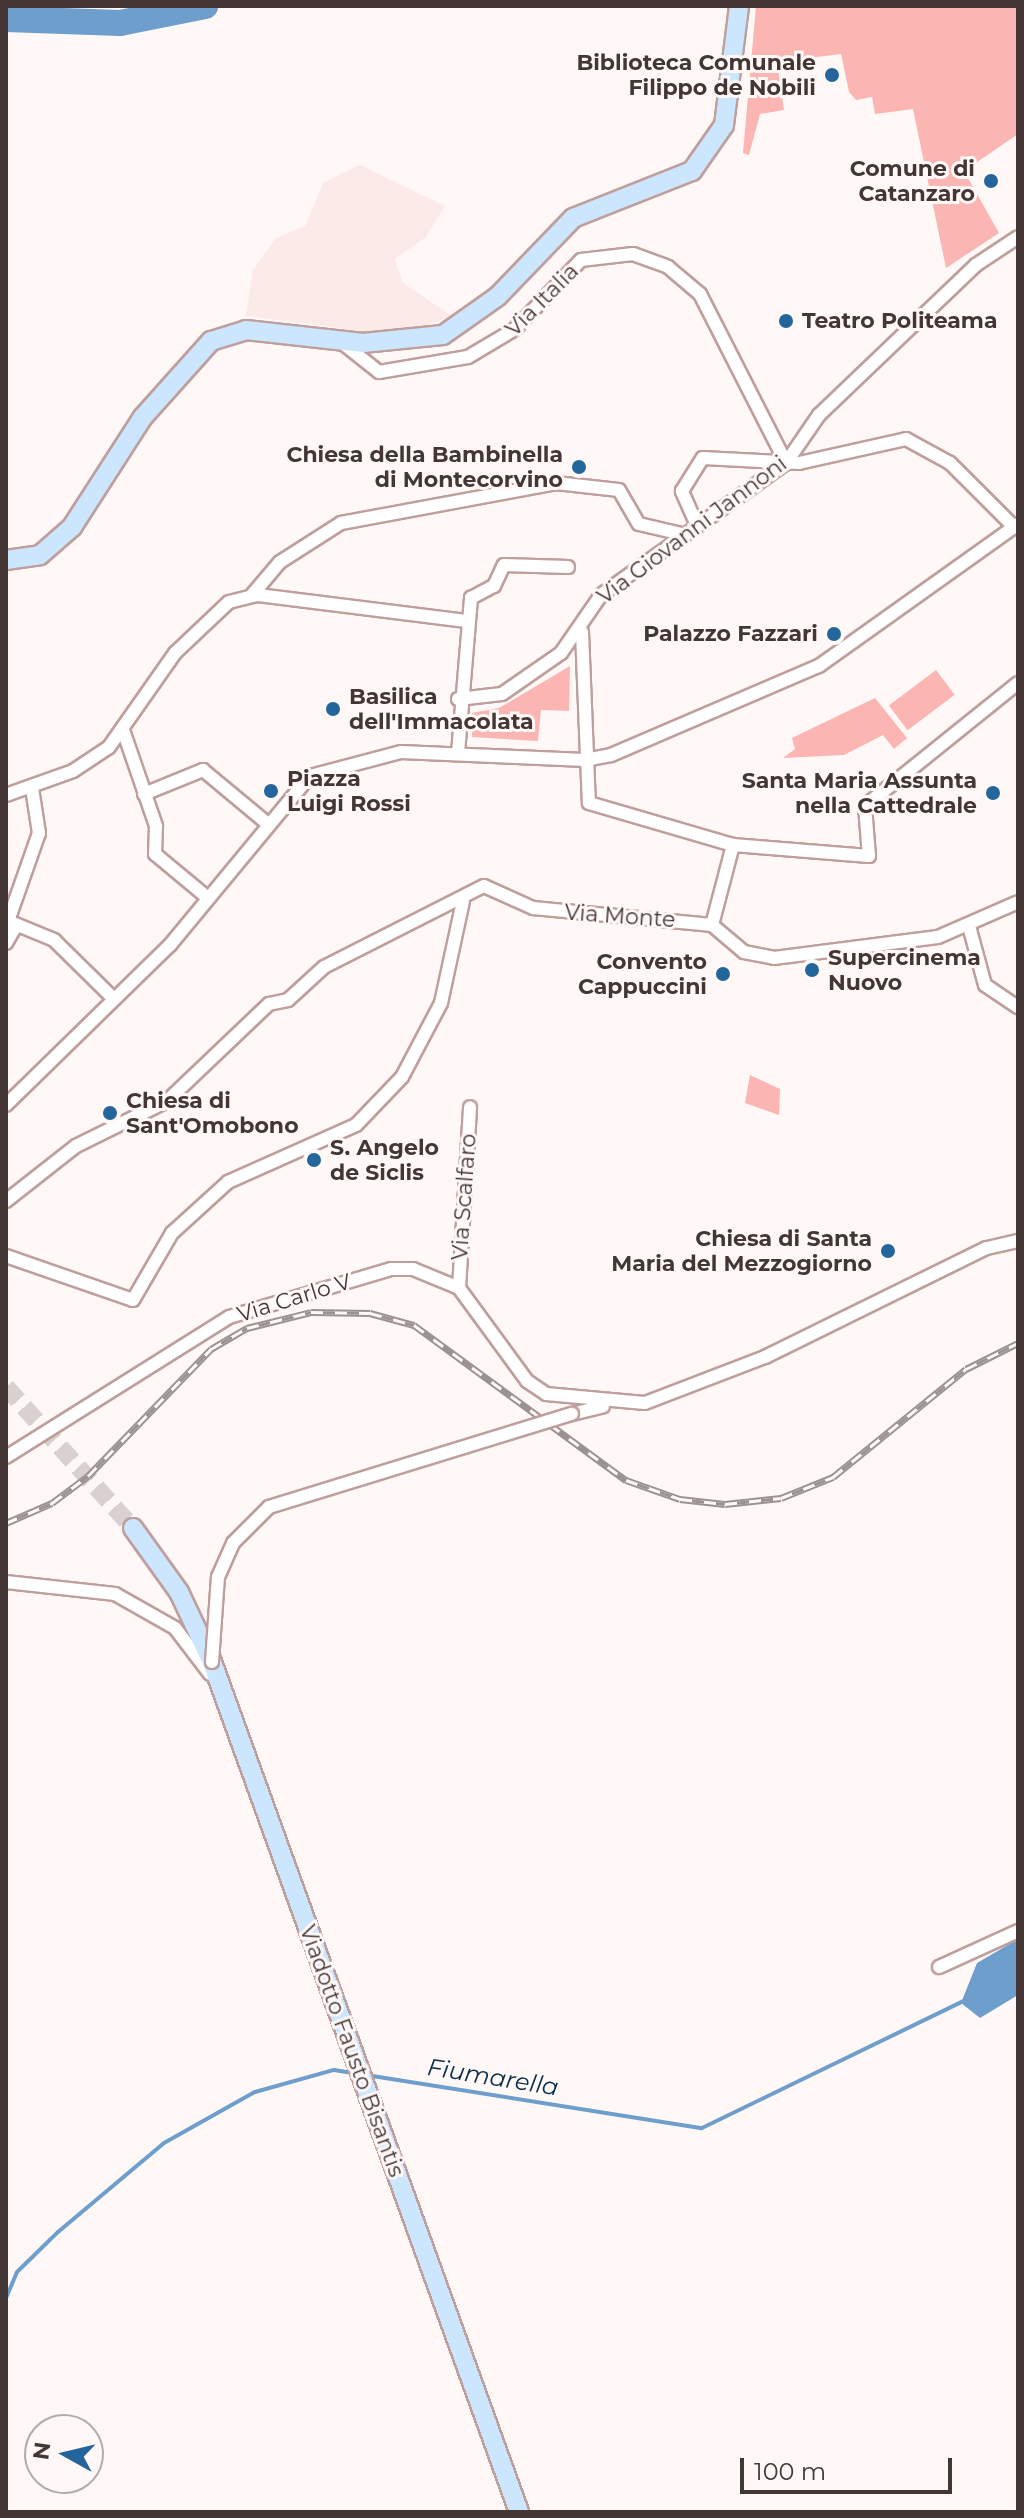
<!DOCTYPE html>
<style>
body{margin:0}
#map{position:relative;width:1024px;height:2518px;overflow:hidden;background:#fff8f7;font-family:Montserrat,sans-serif}
div>[style]{position:absolute}
.built>*{inset:0;background:#fceae9}
.green>*{inset:0;background:#fbb5b3;transform-origin:0 0}
.water>*{inset:0;background:#6e9ecb}
.stream>*{height:4px;margin:-2px;padding:0 2px;transform-origin:2px;border-radius:2px;background:#6e9ecb}
.river>*{height:26px;margin:-13px;padding:0 13px;transform-origin:13px;border-radius:13px;background:#6e9ecb}
.secondary-tunnel>*{height:18px;margin-top:-9px;transform-origin:0;background:repeating-linear-gradient(90deg,#d9d1d0 0 18px,transparent 0 27px)}
.roads{filter:drop-shadow(2px 0 #bf9f9d) drop-shadow(-2px 0 #bf9f9d) drop-shadow(0 2px #bf9f9d) drop-shadow(0 -2px #bf9f9d)}
.street>*{height:12px;margin:-6px;padding:0 6px;transform-origin:6px;border-radius:6px;background:#fff}
.secondary>*{height:18px;margin:-9px;padding:0 9px;transform-origin:9px;border-radius:9px;background:#cce6fd}
.rail>*{height:7px;margin-top:-3.5px;transform-origin:0;background:repeating-linear-gradient(90deg,#fff8f7 0 12px,#9c9291 0 24px);box-sizing:border-box;border-block:2px solid #9c9291}
.bridges{filter:drop-shadow(2px 0 #bf9f9d) drop-shadow(-2px 0 #bf9f9d) drop-shadow(0 2px #bf9f9d) drop-shadow(0 -2px #bf9f9d)}
.street-bridge>*{height:12px;margin:-6px;padding:0 6px;transform-origin:6px;border-radius:6px;background:#fff}
.dots>*{width:22px;height:22px;translate:-50% -50%;box-sizing:border-box;border:4px solid #fff8f7;border-radius:50%}
span{translate:-50% -50%;white-space:nowrap;text-align:center;line-height:1.15;-webkit-text-stroke:6px #fff8f7;paint-order:stroke}
.poi-label{font-size:22px;color:#433635;font-weight:700}
.right{translate:-100% -50%;text-align:right}
.left{translate:0 -50%;text-align:left}
.street-label{font-size:22px;color:#433635}
.water-label{font-size:24px;color:#062c4a;font-style:italic}
.frame{position:absolute;inset:0;border:8px solid #433635;pointer-events:none}
.north{position:absolute;left:24px;top:2414px;width:80px;height:80px;box-sizing:border-box;background:#fff8f7;border:2px solid #b4aaa9;border-radius:50%;rotate:278deg;font-size:22px;font-weight:700;line-height:32px;text-align:center;color:#433635}
.north::after{content:'';display:block;margin:auto;width:28px;height:36px;background:#24659b;clip-path:polygon(50% 0,100% 100%,50% 72%,0 100%)}
.scale{position:absolute;left:740px;top:2458px;width:212px;height:36px;box-sizing:border-box;border:4px solid #433635;border-top:0;padding-left:10px;font-size:24px;line-height:28px;white-space:nowrap;color:#433635;-webkit-text-stroke:6px #fff8f7;paint-order:stroke}
</style>
<div id="map">
<div class="built">
<div style="clip-path:polygon(360px 165px,445px 206px,426px 237px,395px 259px,403px 283px,452px 316px,401px 336px,246px 316px,253px 270px,276px 238px,305px 226px,324px 182px)"></div>
</div>
<div class="green">
<div style="clip-path:polygon(756px 6px,1018px 6px,1018px 134px,964px 171px,999px 233px,946px 268px,913px 109px,875px 114px,872px 97px,856px 100px,849px 92px,841px 54px,777px 62px,784px 110px,760px 114px,749px 155px,743px 153px)"></div>
<div style="clip-path:polygon(570px 666px,569px 711px,541px 710px,538px 741px,472px 737px,472px 713px,499px 708px)"></div>
<div style="left:936px;top:670px;width:31px;height:59px;rotate:53deg"></div>
<div style="clip-path:polygon(875px 698px,907px 738px,894px 749px,883px 735px,844px 755px,783px 758px,795px 749px,792px 738px)"></div>
<div style="clip-path:polygon(750px 1075px,780px 1089px,779px 1115px,745px 1103px)"></div>
</div>
<div class="water">
<div style="clip-path:polygon(1018px 1939px,1018px 1995px,980px 2018px,961px 2003px,977px 1963px)"></div>
</div>
<div class="stream">
<div style="left:366px;top:2075px;width:340px;rotate:9deg"></div>
<div style="left:702px;top:2128px;width:291px;rotate:-25.9deg"></div>
<div style="left:6px;top:2298px;width:28px;rotate:-67deg"></div>
<div style="left:17px;top:2272px;width:57px;rotate:-44.3deg"></div>
<div style="left:58px;top:2232px;width:138px;rotate:-40deg"></div>
<div style="left:164px;top:2143px;width:104px;rotate:-29.3deg"></div>
<div style="left:255px;top:2092px;width:82px;rotate:-15.6deg"></div>
<div style="left:334px;top:2070px;width:19px;rotate:9deg"></div>
</div>
<div class="river">
<div style="left:6px;top:19px;width:114px;rotate:2deg"></div>
<div style="left:120px;top:23px;width:87px;rotate:-11.3deg"></div>
</div>
<div class="secondary-tunnel">
<div style="left:6px;top:1387px;width:190px;rotate:48deg"></div>
</div>
<div class="roads">
<div class="street">
<div style="left:340px;top:341px;width:50px;rotate:38.5deg"></div>
<div style="left:379px;top:372px;width:90px;rotate:-9.6deg"></div>
<div style="left:468px;top:357px;width:55px;rotate:-30.8deg"></div>
<div style="left:515px;top:329px;width:95px;rotate:-46.3deg"></div>
<div style="left:581px;top:260px;width:52px;rotate:-6.6deg"></div>
<div style="left:633px;top:254px;width:37px;rotate:20deg"></div>
<div style="left:668px;top:267px;width:42px;rotate:40.2deg"></div>
<div style="left:700px;top:294px;width:190px;rotate:63deg"></div>
<div style="left:696px;top:523px;width:35px;rotate:-114deg"></div>
<div style="left:682px;top:491px;width:39px;rotate:-58deg"></div>
<div style="left:703px;top:458px;width:96px;rotate:3deg"></div>
<div style="left:799px;top:463px;width:110px;rotate:-12.6deg"></div>
<div style="left:906px;top:439px;width:50px;rotate:28.6deg"></div>
<div style="left:950px;top:463px;width:91px;rotate:45deg"></div>
<div style="left:252px;top:595px;width:43px;rotate:-49.7deg"></div>
<div style="left:280px;top:562px;width:72px;rotate:-32.6deg"></div>
<div style="left:341px;top:523px;width:219px;rotate:-10.5deg"></div>
<div style="left:556px;top:483px;width:63px;rotate:6.3deg"></div>
<div style="left:619px;top:490px;width:39px;rotate:60deg"></div>
<div style="left:639px;top:524px;width:44px;rotate:13.1deg"></div>
<div style="left:582px;top:632px;width:171px;rotate:87.7deg"></div>
<div style="left:589px;top:803px;width:150px;rotate:16.3deg"></div>
<div style="left:733px;top:845px;width:136px;rotate:4.6deg"></div>
<div style="left:869px;top:856px;width:50px;rotate:-94.6deg"></div>
<div style="left:865px;top:806px;width:196px;rotate:-38.8deg"></div>
<div style="left:458px;top:699px;width:44px;rotate:-6.5deg"></div>
<div style="left:502px;top:694px;width:72px;rotate:-34.8deg"></div>
<div style="left:561px;top:653px;width:70px;rotate:-55.4deg"></div>
<div style="left:601px;top:595px;width:227px;rotate:-35.5deg"></div>
<div style="left:786px;top:463px;width:58px;rotate:-55.5deg"></div>
<div style="left:819px;top:415px;width:217px;rotate:-43.7deg"></div>
<div style="left:976px;top:265px;width:50px;rotate:-33.7deg"></div>
<div style="left:123px;top:730px;width:102px;rotate:71deg"></div>
<div style="left:156px;top:826px;width:28px;rotate:92deg"></div>
<div style="left:155px;top:854px;width:69px;rotate:39.7deg"></div>
<div style="left:458px;top:753px;width:156px;rotate:-85.2deg"></div>
<div style="left:471px;top:598px;width:26px;rotate:-28deg"></div>
<div style="left:494px;top:586px;width:23px;rotate:-65deg"></div>
<div style="left:504px;top:565px;width:64px;rotate:1.8deg"></div>
<div style="left:32px;top:788px;width:46px;rotate:81.2deg"></div>
<div style="left:39px;top:833px;width:93px;rotate:109.4deg"></div>
<div style="left:8px;top:921px;width:50px;rotate:22.4deg"></div>
<div style="left:54px;top:940px;width:83px;rotate:44.5deg"></div>
<div style="left:144px;top:794px;width:64px;rotate:-22.1deg"></div>
<div style="left:203px;top:770px;width:85px;rotate:39.7deg"></div>
<div style="left:6px;top:795px;width:71px;rotate:-19.7deg"></div>
<div style="left:73px;top:771px;width:43px;rotate:-33.7deg"></div>
<div style="left:109px;top:747px;width:115px;rotate:-54.9deg"></div>
<div style="left:175px;top:653px;width:74px;rotate:-43.4deg"></div>
<div style="left:229px;top:602px;width:30px;rotate:-14deg"></div>
<div style="left:258px;top:595px;width:210px;rotate:7.1deg"></div>
<div style="left:712px;top:925px;width:83px;rotate:-75.3deg"></div>
<div style="left:969px;top:926px;width:61px;rotate:74.8deg"></div>
<div style="left:985px;top:985px;width:40px;rotate:34deg"></div>
<div style="left:6px;top:943px;width:20px;rotate:-60deg"></div>
<div style="left:6px;top:1105px;width:229px;rotate:-44.3deg"></div>
<div style="left:170px;top:945px;width:219px;rotate:-50.4deg"></div>
<div style="left:310px;top:776px;width:94px;rotate:-14.8deg"></div>
<div style="left:401px;top:752px;width:184px;rotate:2.5deg"></div>
<div style="left:585px;top:760px;width:26px;rotate:-11deg"></div>
<div style="left:611px;top:755px;width:226px;rotate:-23.2deg"></div>
<div style="left:819px;top:666px;width:244px;rotate:-35.5deg"></div>
<div style="left:6px;top:1201px;width:89px;rotate:-38.2deg"></div>
<div style="left:76px;top:1146px;width:102px;rotate:-26.3deg"></div>
<div style="left:167px;top:1101px;width:141px;rotate:-43.6deg"></div>
<div style="left:269px;top:1004px;width:19px;rotate:-12deg"></div>
<div style="left:288px;top:1000px;width:49px;rotate:-42.5deg"></div>
<div style="left:324px;top:967px;width:179px;rotate:-26.9deg"></div>
<div style="left:484px;top:886px;width:54px;rotate:24.2deg"></div>
<div style="left:533px;top:908px;width:180px;rotate:5.4deg"></div>
<div style="left:712px;top:925px;width:42px;rotate:40.2deg"></div>
<div style="left:744px;top:952px;width:31px;rotate:11deg"></div>
<div style="left:774px;top:958px;width:165px;rotate:-7.3deg"></div>
<div style="left:938px;top:937px;width:87px;rotate:-23.6deg"></div>
<div style="left:6px;top:1256px;width:134px;rotate:19.1deg"></div>
<div style="left:133px;top:1300px;width:78px;rotate:-59.8deg"></div>
<div style="left:172px;top:1233px;width:76px;rotate:-42.3deg"></div>
<div style="left:228px;top:1182px;width:140px;rotate:-24deg"></div>
<div style="left:356px;top:1125px;width:66px;rotate:-46.2deg"></div>
<div style="left:402px;top:1077px;width:84px;rotate:-62.2deg"></div>
<div style="left:441px;top:1003px;width:104px;rotate:-77.8deg"></div>
<div style="left:459px;top:1288px;width:181px;rotate:-86.5deg"></div>
<div style="left:572px;top:1414px;width:32px;rotate:-14deg"></div>
<div style="left:6px;top:1457px;width:263px;rotate:-32.1deg"></div>
<div style="left:229px;top:1317px;width:169px;rotate:-16.5deg"></div>
<div style="left:391px;top:1269px;width:22px"></div>
<div style="left:413px;top:1269px;width:50px;rotate:22.4deg"></div>
<div style="left:459px;top:1288px;width:115px;rotate:53.8deg"></div>
<div style="left:527px;top:1381px;width:23px;rotate:34deg"></div>
<div style="left:546px;top:1394px;width:99px;rotate:5.2deg"></div>
<div style="left:645px;top:1403px;width:129px;rotate:-21deg"></div>
<div style="left:765px;top:1357px;width:247px;rotate:-26.2deg"></div>
<div style="left:987px;top:1248px;width:32px;rotate:-13deg"></div>
<div style="left:6px;top:1582px;width:110px;rotate:6.3deg"></div>
<div style="left:115px;top:1594px;width:69px;rotate:29.5deg"></div>
<div style="left:175px;top:1628px;width:58px;rotate:52.7deg"></div>
<div style="left:939px;top:1967px;width:87px;rotate:-24.5deg"></div>
</div>
<div class="secondary">
<div style="left:6px;top:560px;width:34px;rotate:-8deg"></div>
<div style="left:40px;top:555px;width:43px;rotate:-41.2deg"></div>
<div style="left:72px;top:527px;width:131px;rotate:-57.2deg"></div>
<div style="left:143px;top:417px;width:102px;rotate:-48.2deg"></div>
<div style="left:211px;top:341px;width:37px;rotate:-17deg"></div>
<div style="left:246px;top:330px;width:118px;rotate:6.3deg"></div>
<div style="left:363px;top:343px;width:80px;rotate:-5.7deg"></div>
<div style="left:443px;top:335px;width:67px;rotate:-35.3deg"></div>
<div style="left:498px;top:296px;width:108px;rotate:-46.1deg"></div>
<div style="left:573px;top:218px;width:128px;rotate:-21.6deg"></div>
<div style="left:692px;top:171px;width:56px;rotate:-55.2deg"></div>
<div style="left:724px;top:125px;width:120px;rotate:-82.8deg"></div>
<div style="left:133px;top:1528px;width:79px;rotate:54.3deg"></div>
<div style="left:179px;top:1592px;width:77px;rotate:64.8deg"></div>
<div style="left:212px;top:1662px;width:904px;rotate:70.14deg"></div>
</div>
</div>
<div class="rail">
<div style="left:6px;top:1523px;width:50px;rotate:-23.5deg"></div>
<div style="left:52px;top:1503px;width:45px;rotate:-36.9deg"></div>
<div style="left:88px;top:1476px;width:177px;rotate:-45.9deg"></div>
<div style="left:211px;top:1349px;width:42px;rotate:-30.3deg"></div>
<div style="left:247px;top:1328px;width:66px;rotate:-14deg"></div>
<div style="left:311px;top:1312px;width:59px;rotate:1deg"></div>
<div style="left:370px;top:1313px;width:46px;rotate:15.3deg"></div>
<div style="left:414px;top:1325px;width:263px;rotate:36.2deg"></div>
<div style="left:626px;top:1480px;width:57px;rotate:19.4deg"></div>
<div style="left:680px;top:1499px;width:45px;rotate:6.3deg"></div>
<div style="left:725px;top:1504px;width:56px;rotate:-6.1deg"></div>
<div style="left:781px;top:1498px;width:56px;rotate:-22deg"></div>
<div style="left:833px;top:1477px;width:171px;rotate:-39.1deg"></div>
<div style="left:966px;top:1369px;width:58px;rotate:-26.6deg"></div>
</div>
<div class="bridges">
<div class="street-bridge">
<div style="left:212px;top:1662px;width:85px;rotate:-86deg"></div>
<div style="left:218px;top:1577px;width:37px;rotate:-66deg"></div>
<div style="left:233px;top:1543px;width:51px;rotate:-45deg"></div>
<div style="left:269px;top:1507px;width:317px;rotate:-17.1deg"></div>
</div>
</div>
<div class="dots">
<div style="left:832px;top:75px;background:#24659b"></div>
<div style="left:991px;top:181px;background:#24659b"></div>
<div style="left:786px;top:321px;background:#24659b"></div>
<div style="left:579px;top:467px;background:#24659b"></div>
<div style="left:834px;top:634px;background:#24659b"></div>
<div style="left:333px;top:709px;background:#24659b"></div>
<div style="left:271px;top:791px;background:#24659b"></div>
<div style="left:993px;top:793px;background:#24659b"></div>
<div style="left:812px;top:970px;background:#24659b"></div>
<div style="left:723px;top:974px;background:#24659b"></div>
<div style="left:110px;top:1113px;background:#24659b"></div>
<div style="left:314px;top:1160px;background:#24659b"></div>
<div style="left:888px;top:1251px;background:#24659b"></div>
</div>
<div class="poi-label">
<span class="right" style="left:816px;top:75px">Biblioteca Comunale<br>Filippo de Nobili</span>
<span class="right" style="left:975px;top:181px">Comune di<br>Catanzaro</span>
<span class="left" style="left:802px;top:321px">Teatro Politeama</span>
<span class="right" style="left:563px;top:467px">Chiesa della Bambinella<br>di Montecorvino</span>
<span class="right" style="left:818px;top:634px">Palazzo Fazzari</span>
<span class="left" style="left:349px;top:709px">Basilica<br>dell'Immacolata</span>
<span class="left" style="left:287px;top:791px">Piazza<br>Luigi Rossi</span>
<span class="right" style="left:977px;top:793px">Santa Maria Assunta<br>nella Cattedrale</span>
<span class="left" style="left:828px;top:970px">Supercinema<br>Nuovo</span>
<span class="right" style="left:707px;top:974px">Convento<br>Cappuccini</span>
<span class="left" style="left:126px;top:1113px">Chiesa di<br>Sant'Omobono</span>
<span class="left" style="left:330px;top:1160px">S. Angelo<br>de Siclis</span>
<span class="right" style="left:872px;top:1251px">Chiesa di Santa<br>Maria del Mezzogiorno</span>
</div>
<div class="street-label">
<span style="left:542px;top:300px;rotate:-45deg">Via Italia</span>
<span style="left:692px;top:530px;rotate:-37deg">Via Giovanni Jannoni</span>
<span style="left:620px;top:916px;rotate:4deg">Via Monte</span>
<span style="left:464px;top:1197px;rotate:-86deg">Via Scalfaro</span>
<span style="left:294px;top:1298px;rotate:-17deg">Via Carlo V</span>
<span style="left:352px;top:2051px;rotate:70deg">Viadotto Fausto Bisantis</span>
</div>
<div class="water-label">
<span style="left:493px;top:2077px;rotate:9deg">Fiumarella</span>
</div>
<div class="frame"></div>
<div class="north">N</div>
<div class="scale">100 m</div>
</div>
